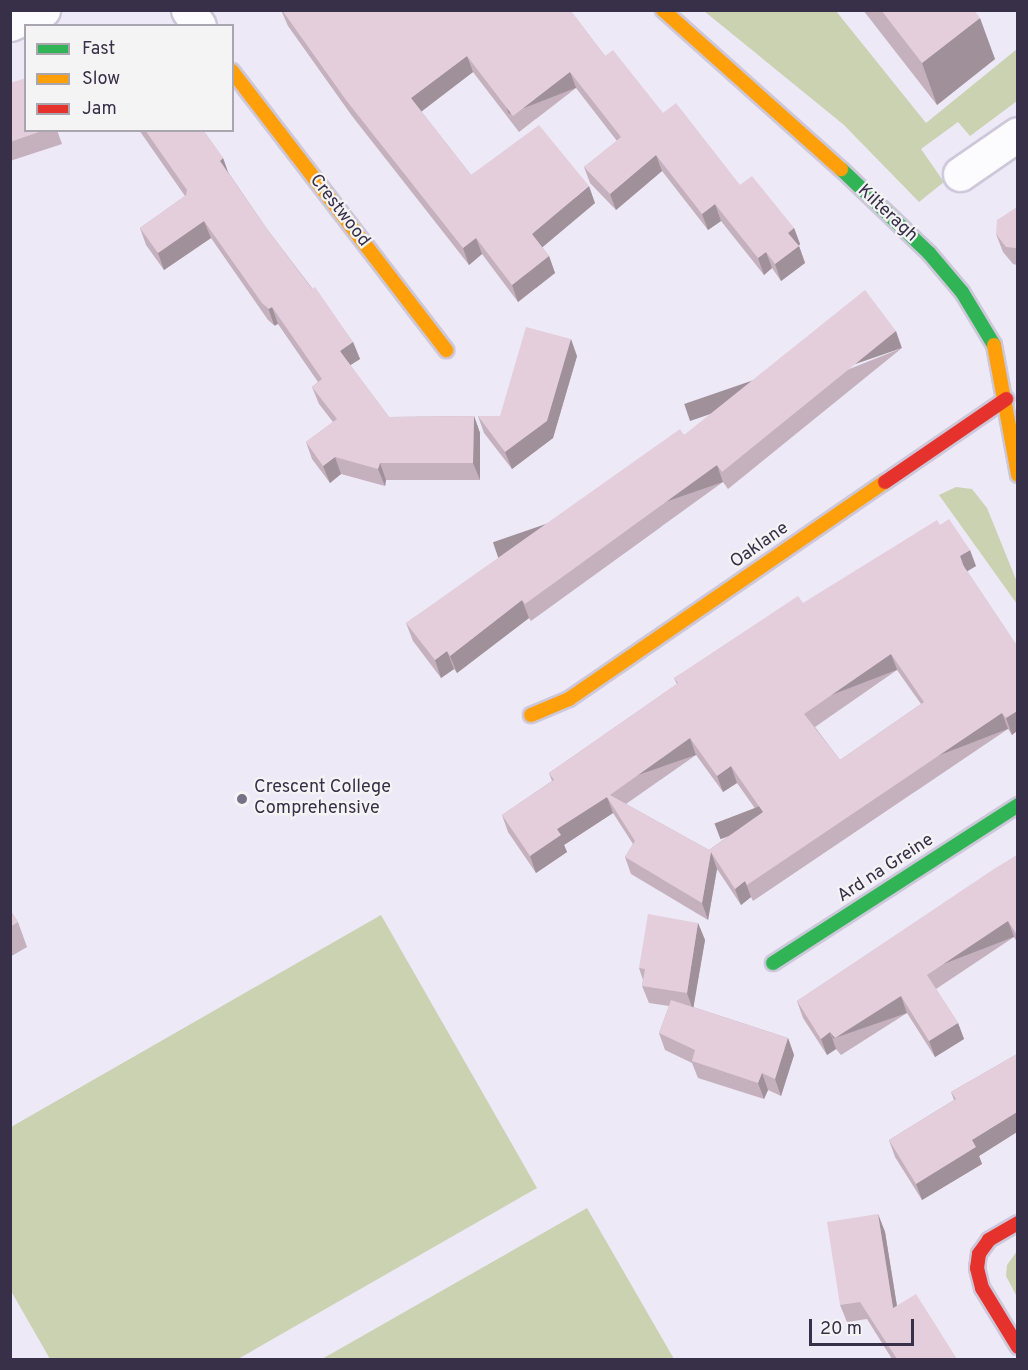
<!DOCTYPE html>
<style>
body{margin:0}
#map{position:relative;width:1028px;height:1370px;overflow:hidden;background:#ede9f7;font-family:Overpass,sans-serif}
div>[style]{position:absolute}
.green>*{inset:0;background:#cbd2b2}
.roads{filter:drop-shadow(2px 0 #cdc7da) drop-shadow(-2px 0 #cdc7da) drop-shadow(0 2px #cdc7da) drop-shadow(0 -2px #cdc7da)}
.street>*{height:33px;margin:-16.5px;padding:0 16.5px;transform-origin:16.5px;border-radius:16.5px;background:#fcfcfe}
.fast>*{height:14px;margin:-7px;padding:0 7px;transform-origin:7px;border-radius:7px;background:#30b455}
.slow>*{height:14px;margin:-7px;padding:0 7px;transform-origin:7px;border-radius:7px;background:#ff9f0a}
.jam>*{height:14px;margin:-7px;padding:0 7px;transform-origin:7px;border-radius:7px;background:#e5322d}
.wall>*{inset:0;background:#c4b1bd}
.shaded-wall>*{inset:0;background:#a0909a;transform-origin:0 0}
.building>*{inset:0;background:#e4cedc}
.dots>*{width:16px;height:16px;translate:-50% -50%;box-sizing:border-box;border:3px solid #f4f4f4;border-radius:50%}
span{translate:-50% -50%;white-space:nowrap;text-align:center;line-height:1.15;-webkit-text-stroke:4.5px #f4f4f4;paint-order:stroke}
.street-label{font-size:18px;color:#383049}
.poi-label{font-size:18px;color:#383049}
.left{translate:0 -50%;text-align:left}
.frame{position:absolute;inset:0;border:12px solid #383049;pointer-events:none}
.legend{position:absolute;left:24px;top:24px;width:210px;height:108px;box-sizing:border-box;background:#f4f4f4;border:2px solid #a9a6b0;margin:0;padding:8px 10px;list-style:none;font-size:18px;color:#383049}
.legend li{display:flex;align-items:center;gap:12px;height:30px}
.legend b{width:30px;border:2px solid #a9a6b0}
.scale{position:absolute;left:809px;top:1319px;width:105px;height:27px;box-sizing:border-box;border:3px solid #383049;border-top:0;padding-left:8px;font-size:18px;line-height:21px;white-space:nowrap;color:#383049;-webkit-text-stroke:4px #f4f4f4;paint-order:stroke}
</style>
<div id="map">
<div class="green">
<div style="clip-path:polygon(704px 11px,836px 11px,926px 123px,1017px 49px,1017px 101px,970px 136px,958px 122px,921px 149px,944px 182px,919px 202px,844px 125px)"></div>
<div style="clip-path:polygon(956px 487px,972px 489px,987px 508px,1017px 582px,1017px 604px,939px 495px)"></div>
<div style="clip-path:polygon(381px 915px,537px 1188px,238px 1359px,50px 1359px,11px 1291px,11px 1127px)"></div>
<div style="clip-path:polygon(587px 1208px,674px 1359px,322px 1359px)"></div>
<div style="clip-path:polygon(1017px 1251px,1017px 1297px,1006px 1276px,1007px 1265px)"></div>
</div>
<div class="roads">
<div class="street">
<div style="left:188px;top:10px;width:19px;rotate:55deg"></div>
<div style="left:10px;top:24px;width:36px;rotate:-23deg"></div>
<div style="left:960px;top:174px;width:70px;rotate:-34.6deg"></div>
</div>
<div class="fast">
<div style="left:841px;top:169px;width:122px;rotate:43.7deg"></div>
<div style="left:929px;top:253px;width:51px;rotate:49.8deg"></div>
<div style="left:962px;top:292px;width:62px;rotate:58.9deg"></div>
<div style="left:773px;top:963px;width:292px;rotate:-32.8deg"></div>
</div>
<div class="slow">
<div style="left:663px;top:10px;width:239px;rotate:41.8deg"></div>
<div style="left:232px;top:71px;width:352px;rotate:52.5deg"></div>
<div style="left:994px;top:345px;width:132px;rotate:79.5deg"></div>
<div style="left:531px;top:715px;width:41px;rotate:-22.8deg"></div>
<div style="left:569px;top:699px;width:383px;rotate:-34.5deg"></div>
</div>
<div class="jam">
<div style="left:885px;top:482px;width:147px;rotate:-34.4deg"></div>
<div style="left:1018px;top:1223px;width:34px;rotate:150deg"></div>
<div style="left:989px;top:1240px;width:17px;rotate:126deg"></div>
<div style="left:979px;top:1254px;width:14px;rotate:98deg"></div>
<div style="left:977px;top:1268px;width:21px;rotate:76deg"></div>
<div style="left:982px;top:1288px;width:69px;rotate:58.6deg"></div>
</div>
</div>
<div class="wall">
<div style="clip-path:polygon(281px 10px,570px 10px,605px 56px,663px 113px,740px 185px,794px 228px,800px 244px,799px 246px,805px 263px,781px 281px,772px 268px,764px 275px,721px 221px,708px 230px,662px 171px,616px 210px,590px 183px,584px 167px,617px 141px,576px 88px,519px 132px,473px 72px,421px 111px,471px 175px,595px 203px,542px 247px,549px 256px,555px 273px,518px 302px,482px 254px,469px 265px,352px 116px,288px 26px)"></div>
<div style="clip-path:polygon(863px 10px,974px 10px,995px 59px,937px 105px)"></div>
<div style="clip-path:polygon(10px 83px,26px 130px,57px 130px,62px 144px,10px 161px)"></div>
<div style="clip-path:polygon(139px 130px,203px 130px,223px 158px,228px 172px,267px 229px,353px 342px,360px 359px,350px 365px,389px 417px,474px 416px,480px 433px,480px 480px,386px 480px,385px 486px,341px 474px,330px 483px,312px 459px,306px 442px,333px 422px,319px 404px,312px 387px,318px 382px,278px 324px,275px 326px,268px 320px,211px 238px,164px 270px,146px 245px,140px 228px,185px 196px)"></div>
<div style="clip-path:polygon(1017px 207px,1017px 265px,1013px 264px,1003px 252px,996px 234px)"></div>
<div style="clip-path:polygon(902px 348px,728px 489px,723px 482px,531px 621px,529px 618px,457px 673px,454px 669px,441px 678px,413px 641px,406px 623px,684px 435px)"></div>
<div style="clip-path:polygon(577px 356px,553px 438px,512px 469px,484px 433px,478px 416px,500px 416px)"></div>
<div style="clip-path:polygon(evenodd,940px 525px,976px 566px,967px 571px,1017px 646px,1017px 731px,1012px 735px,1008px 729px,753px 901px,751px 897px,741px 905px,717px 869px,708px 920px,631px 874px,625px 857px,633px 844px,613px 813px,564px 845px,567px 852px,536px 873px,508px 832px,502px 815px,552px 781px,549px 773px,677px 684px,674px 678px,940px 525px,897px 670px,921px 704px,840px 760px,815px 727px,897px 670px,940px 525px,696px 755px,723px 792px,737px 783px,759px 814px,709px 850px,626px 804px,696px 755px)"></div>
<div style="clip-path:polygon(1017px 855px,1017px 942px,1014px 937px,936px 989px,958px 1023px,964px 1039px,935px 1057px,907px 1013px,841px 1055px,836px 1049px,827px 1055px,803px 1018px,797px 1001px)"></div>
<div style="clip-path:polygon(10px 910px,18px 922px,27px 947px,10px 957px)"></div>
<div style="clip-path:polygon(698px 923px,705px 940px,693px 1007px,788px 1038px,794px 1055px,781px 1096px,768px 1090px,764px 1099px,698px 1078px,692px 1063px,665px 1050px,659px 1033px,669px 1006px,649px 1003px,642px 986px,643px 980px,639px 968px)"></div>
<div style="clip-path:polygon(1017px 1054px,1017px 1132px,979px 1156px,982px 1164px,922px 1200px,895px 1157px,889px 1140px,954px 1100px,951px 1092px)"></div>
<div style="clip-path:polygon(878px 1214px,885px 1232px,897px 1306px,957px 1359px,892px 1359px,867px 1319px,847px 1322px,840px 1305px)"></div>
</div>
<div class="shaded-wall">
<div style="clip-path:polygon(980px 18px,995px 59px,937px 105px,922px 63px)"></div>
<div style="clip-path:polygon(467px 56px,473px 72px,417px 115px,411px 98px)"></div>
<div style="left:570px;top:72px;width:17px;height:72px;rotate:69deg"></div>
<div style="clip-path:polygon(656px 155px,662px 171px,616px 210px,610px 194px)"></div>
<div style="clip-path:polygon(223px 158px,229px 175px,220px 161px)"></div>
<div style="clip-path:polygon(589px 186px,595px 203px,538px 251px,532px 234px)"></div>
<div style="clip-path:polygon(715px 204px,721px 221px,708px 230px,702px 214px)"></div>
<div style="clip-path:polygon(204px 221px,211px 238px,164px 270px,158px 253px)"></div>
<div style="clip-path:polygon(794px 228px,800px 244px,794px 249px,788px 233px)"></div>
<div style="clip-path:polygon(476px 238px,482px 254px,469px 265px,463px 248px)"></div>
<div style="clip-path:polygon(799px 246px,805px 263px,781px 281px,775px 264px)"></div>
<div style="clip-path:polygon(766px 252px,772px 268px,764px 275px,758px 258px)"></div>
<div style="clip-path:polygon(549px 256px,555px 273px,518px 302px,512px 285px)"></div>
<div style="left:272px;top:307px;width:18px;height:4px;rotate:71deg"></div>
<div style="left:896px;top:331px;width:18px;height:224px;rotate:71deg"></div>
<div style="clip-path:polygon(571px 339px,577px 356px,553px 438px,512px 469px,505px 452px)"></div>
<div style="clip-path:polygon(353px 342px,360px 359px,346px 368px,340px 351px)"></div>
<div style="clip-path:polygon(474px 416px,480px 433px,480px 480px,473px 463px)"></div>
<div style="clip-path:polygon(335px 457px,341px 474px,330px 483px,323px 466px)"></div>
<div style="clip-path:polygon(380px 463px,386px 480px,385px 486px,378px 469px)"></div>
<div style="left:717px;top:465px;width:18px;height:237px;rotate:71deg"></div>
<div style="clip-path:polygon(970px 550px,976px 566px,966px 572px,960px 556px)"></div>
<div style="clip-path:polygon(522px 600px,529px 618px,457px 673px,450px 656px)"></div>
<div style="clip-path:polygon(447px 651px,454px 669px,441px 678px,435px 660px)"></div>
<div style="left:891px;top:654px;width:17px;height:106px;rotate:69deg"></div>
<div style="clip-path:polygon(1017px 711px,1017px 731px,1012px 735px,1006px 718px)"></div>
<div style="left:1002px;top:713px;width:17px;height:308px;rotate:69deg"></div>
<div style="left:690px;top:738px;width:18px;height:98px;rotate:71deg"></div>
<div style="clip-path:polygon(731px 766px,737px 783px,723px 792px,717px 776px)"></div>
<div style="clip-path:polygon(607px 797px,613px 813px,564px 845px,567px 852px,536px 873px,530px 856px,557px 829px)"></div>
<div style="clip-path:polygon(711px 852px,717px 869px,708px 920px,702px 903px)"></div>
<div style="clip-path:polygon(745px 881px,751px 897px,741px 905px,735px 889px)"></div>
<div style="left:1008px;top:921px;width:17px;height:97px;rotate:69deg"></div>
<div style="clip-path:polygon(698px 923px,705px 940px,693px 1010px,687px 993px)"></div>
<div style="left:901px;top:996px;width:18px;height:78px;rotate:71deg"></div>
<div style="clip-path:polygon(958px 1023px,964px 1039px,935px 1057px,929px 1041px)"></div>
<div style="clip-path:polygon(830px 1032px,836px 1049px,827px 1055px,821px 1039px)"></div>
<div style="clip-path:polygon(788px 1038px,794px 1055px,781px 1096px,775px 1079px)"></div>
<div style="clip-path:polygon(762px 1073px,768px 1090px,764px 1099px,758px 1083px)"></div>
<div style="clip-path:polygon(1017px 1112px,1017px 1132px,979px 1156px,982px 1164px,922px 1200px,916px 1184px,972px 1140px)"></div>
<div style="clip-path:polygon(878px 1214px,885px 1232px,900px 1325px,893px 1308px)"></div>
</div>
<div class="building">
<div style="clip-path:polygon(282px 10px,570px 10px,605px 56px,613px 50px,663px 113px,676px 103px,740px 185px,752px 176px,794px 228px,788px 233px,799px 246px,775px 264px,766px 252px,758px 258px,715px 204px,702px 214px,656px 155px,610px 194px,584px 167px,621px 137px,570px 72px,513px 116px,467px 56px,411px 98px,471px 175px,539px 125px,589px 186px,532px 234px,549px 256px,512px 285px,476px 238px,463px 248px,346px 100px)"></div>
<div style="clip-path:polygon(881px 10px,974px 10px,980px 18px,922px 63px)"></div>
<div style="clip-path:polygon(26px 78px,26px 130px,45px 130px,10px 142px,10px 83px)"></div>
<div style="clip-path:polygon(145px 130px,203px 130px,223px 158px,220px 161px,267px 229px,312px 289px,315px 287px,353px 342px,340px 351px,389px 417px,474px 416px,473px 463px,380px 463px,378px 469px,335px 457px,323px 466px,306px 442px,337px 419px,312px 387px,322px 379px,272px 307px,269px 309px,262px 303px,204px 221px,158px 253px,140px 228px,186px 195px,187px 190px)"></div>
<div style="clip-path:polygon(1017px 207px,1017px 249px,1016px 248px,1006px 247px,996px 234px,997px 220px)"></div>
<div style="clip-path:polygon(865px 290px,896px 331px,722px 472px,717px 465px,525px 604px,522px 600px,450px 656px,447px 651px,435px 660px,406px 623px,680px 429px,684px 435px)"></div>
<div style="clip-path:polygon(526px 327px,571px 339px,547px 421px,505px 452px,478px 416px,500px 416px)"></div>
<div style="clip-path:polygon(evenodd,949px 519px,970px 550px,960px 556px,963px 565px,1017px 646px,1017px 711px,1006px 718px,1002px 713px,747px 885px,745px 881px,735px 889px,711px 852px,702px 903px,625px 857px,635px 841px,607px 797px,557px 829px,561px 835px,530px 856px,502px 815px,554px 780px,549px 773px,678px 683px,674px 678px,798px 596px,803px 603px,937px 520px,940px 525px,949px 519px,891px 654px,924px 702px,840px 760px,804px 714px,891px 654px,949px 519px,690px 738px,717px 776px,731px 766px,763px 812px,709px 850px,610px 795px,690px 738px)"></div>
<div style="clip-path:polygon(1017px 855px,1017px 935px,1008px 921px,927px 975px,958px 1023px,929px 1041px,901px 996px,835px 1038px,830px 1032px,821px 1039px,797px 1001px,994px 869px)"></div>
<div style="clip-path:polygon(10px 910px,18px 922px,10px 927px)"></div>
<div style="clip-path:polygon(648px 914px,698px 923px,687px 993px,642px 986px,645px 969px,639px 968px)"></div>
<div style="clip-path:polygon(671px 1000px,788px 1038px,775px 1079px,762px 1073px,758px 1083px,692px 1061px,695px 1050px,659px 1033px)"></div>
<div style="clip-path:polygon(1017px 1054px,1017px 1112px,972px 1140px,976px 1147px,916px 1184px,889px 1140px,956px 1099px,951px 1092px)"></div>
<div style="clip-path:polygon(878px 1214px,893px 1308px,916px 1294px,957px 1359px,897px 1359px,860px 1302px,840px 1305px,827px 1222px)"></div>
</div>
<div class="dots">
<div style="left:242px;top:799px;background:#777186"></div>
</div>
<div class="street-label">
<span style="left:339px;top:211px;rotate:52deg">Crestwood</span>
<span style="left:887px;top:214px;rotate:43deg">Kilteragh</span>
<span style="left:760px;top:546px;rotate:-35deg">Oaklane</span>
<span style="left:886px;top:869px;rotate:-33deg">Ard na Greine</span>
</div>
<div class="poi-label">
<span class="left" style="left:254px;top:799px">Crescent College<br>Comprehensive</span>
</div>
<div class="frame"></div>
<ul class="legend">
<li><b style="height:8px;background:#30b455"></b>Fast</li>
<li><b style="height:8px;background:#ff9f0a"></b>Slow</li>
<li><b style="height:8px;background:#e5322d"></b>Jam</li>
</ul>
<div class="scale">20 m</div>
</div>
